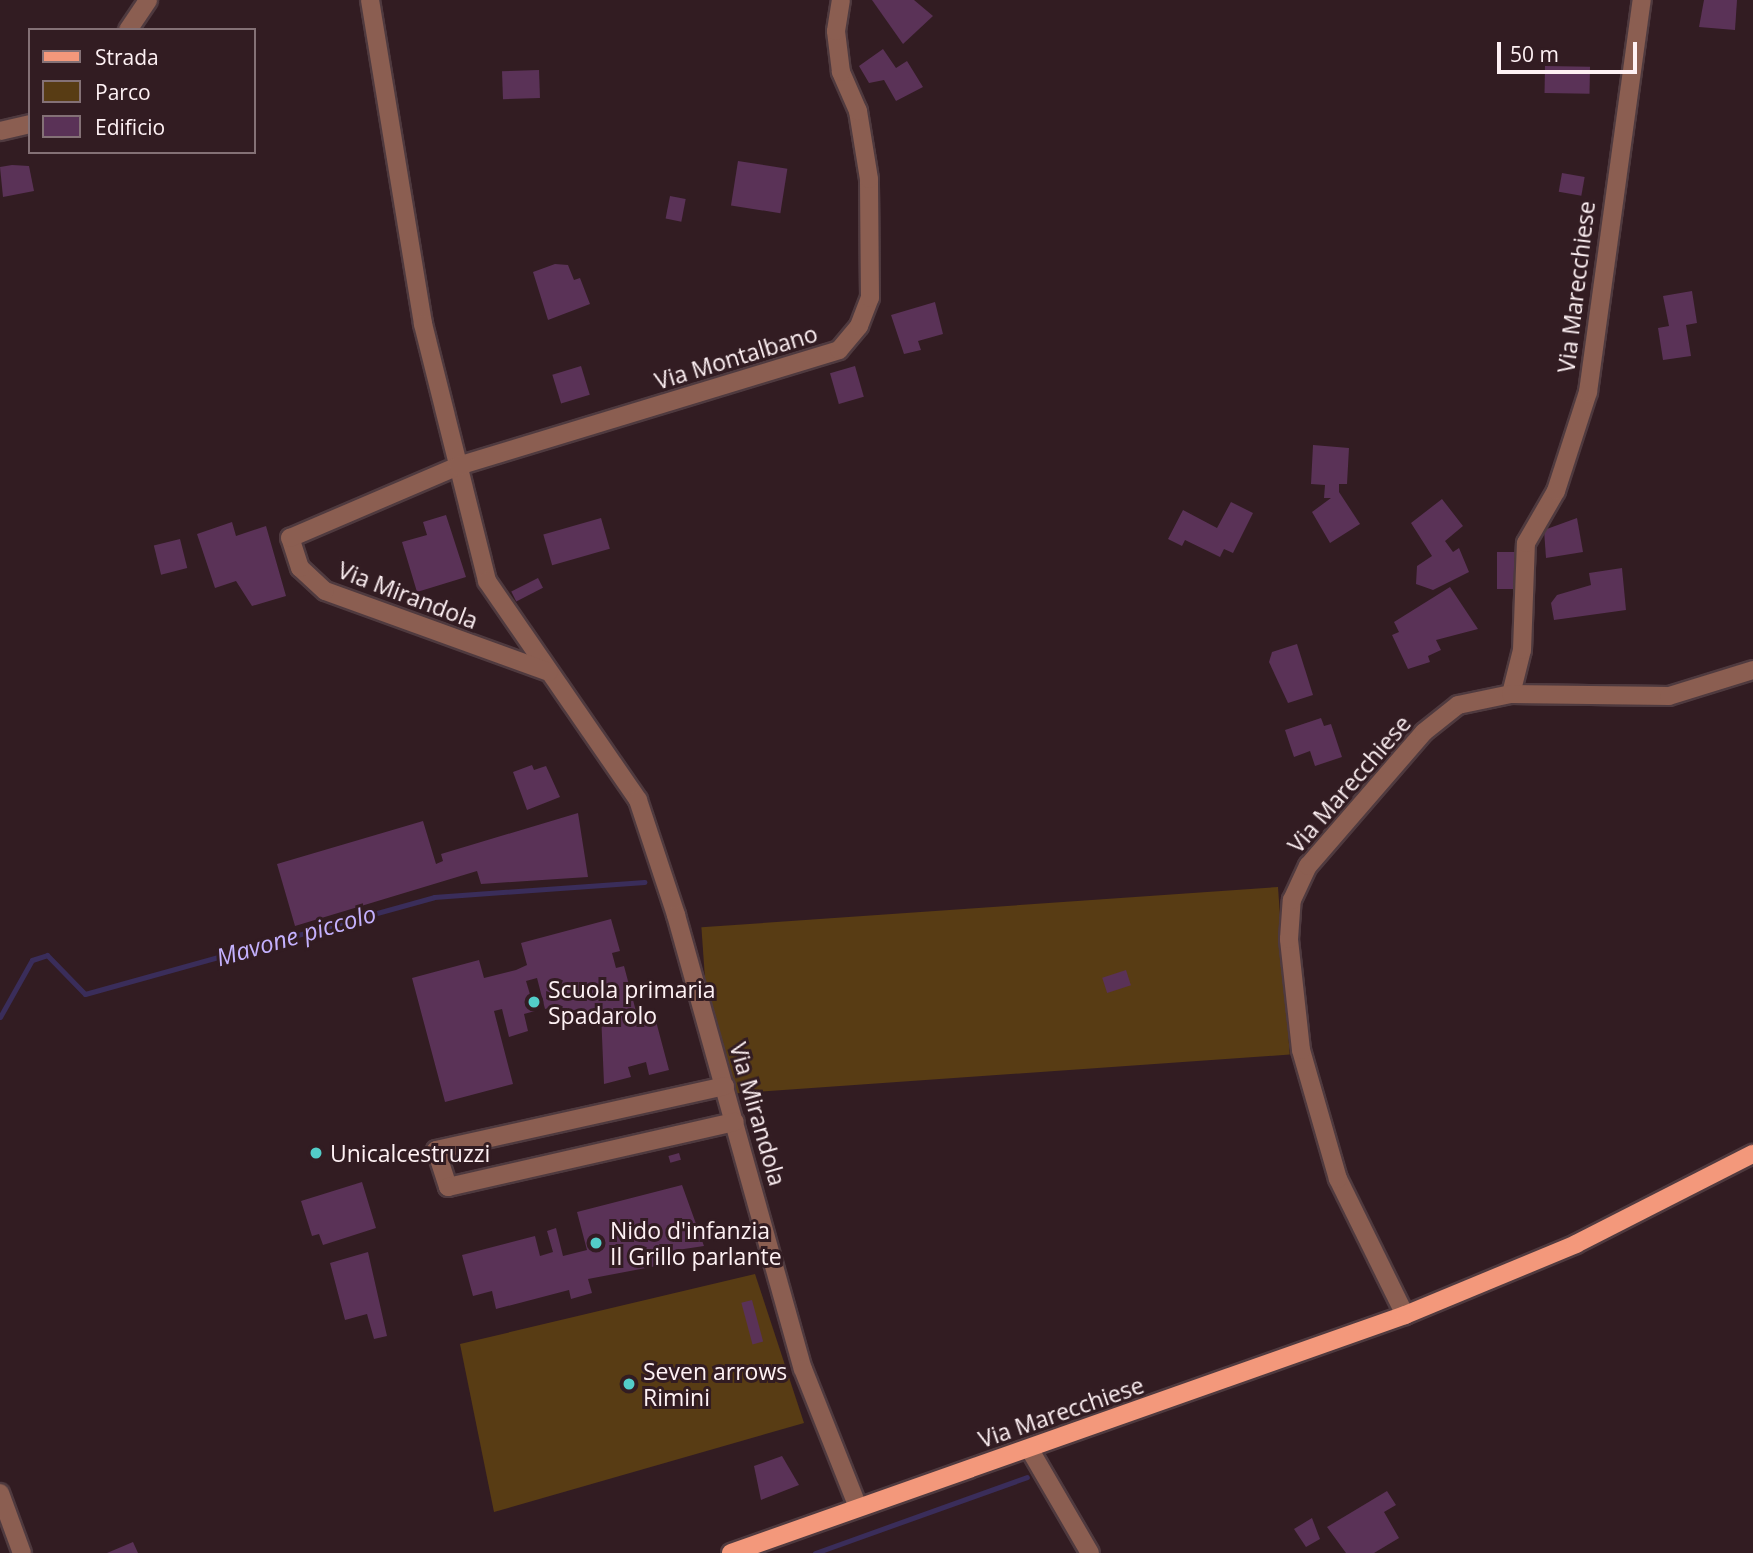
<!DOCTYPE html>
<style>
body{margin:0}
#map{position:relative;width:1753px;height:1553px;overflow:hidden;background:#321c22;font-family:"Open Sans",sans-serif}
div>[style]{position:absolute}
.green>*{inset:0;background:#583c14;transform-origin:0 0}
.stream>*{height:5px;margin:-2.5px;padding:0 2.5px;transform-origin:2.5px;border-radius:2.5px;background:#3a2d5a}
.building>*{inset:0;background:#5a3257;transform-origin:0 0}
.roads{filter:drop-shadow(2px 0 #4f3a3f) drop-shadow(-2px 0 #4f3a3f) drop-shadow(0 2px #4f3a3f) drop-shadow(0 -2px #4f3a3f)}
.street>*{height:18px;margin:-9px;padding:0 9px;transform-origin:9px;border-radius:9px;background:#8b5e51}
.primary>*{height:18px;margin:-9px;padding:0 9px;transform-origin:9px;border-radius:9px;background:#f3987b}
.dots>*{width:19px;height:19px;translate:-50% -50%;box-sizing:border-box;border:4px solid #321c22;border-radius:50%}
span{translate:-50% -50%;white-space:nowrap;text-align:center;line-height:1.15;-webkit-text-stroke:6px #321c22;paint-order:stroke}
.street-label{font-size:23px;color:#fef1f4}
.poi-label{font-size:23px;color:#fef1f4}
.left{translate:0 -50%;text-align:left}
.water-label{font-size:24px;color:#c4b1fe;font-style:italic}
.legend{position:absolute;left:28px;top:28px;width:228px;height:126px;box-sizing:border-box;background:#321c22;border:2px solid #847176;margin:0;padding:9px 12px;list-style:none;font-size:21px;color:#fef1f4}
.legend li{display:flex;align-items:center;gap:14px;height:35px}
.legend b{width:35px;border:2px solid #847176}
.scale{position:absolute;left:1497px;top:42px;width:140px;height:32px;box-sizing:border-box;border:4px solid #fef1f4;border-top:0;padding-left:9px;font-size:21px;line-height:24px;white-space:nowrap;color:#fef1f4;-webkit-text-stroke:5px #321c22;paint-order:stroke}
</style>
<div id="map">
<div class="green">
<div style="left:1278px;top:887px;width:168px;height:578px;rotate:86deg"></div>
<div style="clip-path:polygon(755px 1274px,804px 1423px,494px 1512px,460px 1344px)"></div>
</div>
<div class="stream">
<div style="left:0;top:1017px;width:65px;rotate:-60.7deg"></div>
<div style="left:32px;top:960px;width:16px;rotate:-18deg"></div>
<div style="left:47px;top:955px;width:54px;rotate:45.7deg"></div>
<div style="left:85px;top:994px;width:362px;rotate:-15.5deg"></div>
<div style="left:434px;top:897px;width:211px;rotate:-4.1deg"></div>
<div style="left:815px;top:1553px;width:225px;rotate:-19.7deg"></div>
</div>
<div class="building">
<div style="clip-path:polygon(872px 0,914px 0,933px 16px,903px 44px)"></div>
<div style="clip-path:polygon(1704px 0,1737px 0,1735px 30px,1699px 27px)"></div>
<div style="clip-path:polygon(883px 49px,896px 68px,907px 61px,923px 87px,896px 101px,884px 80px,869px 83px,859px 66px)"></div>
<div style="left:1545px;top:66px;width:45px;height:27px;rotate:1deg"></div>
<div style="left:539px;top:70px;width:28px;height:37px;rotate:88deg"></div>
<div style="left:738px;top:161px;width:50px;height:45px;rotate:9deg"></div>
<div style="clip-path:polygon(12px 165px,29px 166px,34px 191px,3px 197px,0 167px)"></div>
<div style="left:1562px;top:173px;width:23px;height:19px;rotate:10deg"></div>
<div style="left:670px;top:196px;width:16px;height:23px;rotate:11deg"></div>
<div style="clip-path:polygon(555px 264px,568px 265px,574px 280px,580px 278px,590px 304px,548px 320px,533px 272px)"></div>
<div style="clip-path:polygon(1692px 291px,1697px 323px,1686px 325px,1691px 356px,1663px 360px,1658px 328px,1669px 326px,1663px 296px)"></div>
<div style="clip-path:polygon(935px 302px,943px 334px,918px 341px,921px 350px,904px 354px,891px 315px)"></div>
<div style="left:581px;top:366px;width:30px;height:30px;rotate:73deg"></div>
<div style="left:855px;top:366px;width:32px;height:26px;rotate:74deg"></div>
<div style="clip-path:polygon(1313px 445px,1349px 448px,1347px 484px,1339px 484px,1339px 492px,1360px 524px,1330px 543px,1312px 512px,1331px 498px,1324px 498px,1325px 485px,1311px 484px)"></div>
<div style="clip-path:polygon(1442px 499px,1463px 526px,1445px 541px,1453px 552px,1459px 548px,1469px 572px,1433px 590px,1416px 584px,1417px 566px,1432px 556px,1411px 523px)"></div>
<div style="clip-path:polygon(1231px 502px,1253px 513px,1233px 553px,1224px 549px,1220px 557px,1185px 540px,1182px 546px,1168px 539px,1183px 510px,1217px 528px)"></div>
<div style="clip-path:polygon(446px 515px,466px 577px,417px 592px,402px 542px,427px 535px,423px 522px)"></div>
<div style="left:601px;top:518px;width:32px;height:60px;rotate:74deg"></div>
<div style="clip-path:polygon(1577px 518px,1583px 552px,1546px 558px,1544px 530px)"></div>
<div style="clip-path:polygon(232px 522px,236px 536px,266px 526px,286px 596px,252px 606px,236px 581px,215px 588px,197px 534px)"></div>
<div style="left:180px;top:539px;width:30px;height:27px;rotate:76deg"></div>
<div style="left:1497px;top:552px;width:20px;height:37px"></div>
<div style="clip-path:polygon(1622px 568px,1626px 610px,1554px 620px,1551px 603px,1557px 595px,1591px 585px,1589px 573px)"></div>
<div style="left:538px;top:578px;width:11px;height:30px;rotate:63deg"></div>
<div style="clip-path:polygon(1450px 587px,1478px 629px,1436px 640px,1441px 650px,1428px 656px,1430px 662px,1408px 669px,1392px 635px,1399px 632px,1394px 622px)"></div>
<div style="clip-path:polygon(1297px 644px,1313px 695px,1288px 703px,1269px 662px,1272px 652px)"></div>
<div style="clip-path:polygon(1321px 718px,1324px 726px,1331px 724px,1342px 757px,1315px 766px,1310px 751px,1294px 757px,1285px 730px)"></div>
<div style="clip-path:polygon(532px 765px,534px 770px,546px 766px,560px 797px,527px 810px,513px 772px)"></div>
<div style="clip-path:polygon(578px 813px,588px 877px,481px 884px,477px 871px,295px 926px,277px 864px,423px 821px,436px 864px,443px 861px,441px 854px)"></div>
<div style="clip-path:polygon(611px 919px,620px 951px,612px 953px,616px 968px,624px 966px,637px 1015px,653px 1010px,669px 1070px,649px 1075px,646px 1062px,628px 1067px,631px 1077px,604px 1084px,601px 1013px,560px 1023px,556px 1006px,545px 1009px,537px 978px,526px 981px,535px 1011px,524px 1014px,528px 1031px,509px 1037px,502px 1009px,494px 1011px,513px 1084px,445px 1102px,412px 978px,479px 960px,484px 978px,516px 970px,527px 965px,521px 943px)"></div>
<div style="left:1126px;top:970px;width:16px;height:25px;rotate:72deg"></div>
<div style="left:679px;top:1153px;width:7px;height:11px;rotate:74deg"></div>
<div style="clip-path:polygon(362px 1182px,376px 1228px,323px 1245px,319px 1234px,312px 1236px,301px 1201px)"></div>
<div style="clip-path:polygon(682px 1185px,704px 1246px,664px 1252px,667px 1264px,588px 1279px,592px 1293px,571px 1299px,569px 1290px,496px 1309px,492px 1291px,473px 1296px,462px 1255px,535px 1236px,540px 1256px,553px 1252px,547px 1231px,556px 1228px,563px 1256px,587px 1250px,577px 1212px)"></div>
<div style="clip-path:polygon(368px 1252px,387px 1336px,374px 1339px,367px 1314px,345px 1320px,330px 1263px)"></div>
<div style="left:752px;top:1300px;width:43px;height:11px;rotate:75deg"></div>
<div style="clip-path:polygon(782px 1456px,799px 1485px,761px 1500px,754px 1466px)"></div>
<div style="clip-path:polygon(1387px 1491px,1396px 1505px,1384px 1512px,1399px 1538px,1374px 1553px,1346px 1553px,1327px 1527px)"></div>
<div style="clip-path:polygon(1312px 1518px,1320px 1539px,1306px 1547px,1294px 1529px)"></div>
<div style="clip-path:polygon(133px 1542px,138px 1553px,107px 1553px)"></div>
</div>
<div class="roads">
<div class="street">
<div style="left:370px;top:0;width:328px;rotate:80.7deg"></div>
<div style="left:423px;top:324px;width:265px;rotate:76deg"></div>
<div style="left:487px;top:581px;width:266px;rotate:55.4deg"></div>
<div style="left:638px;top:800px;width:121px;rotate:71.7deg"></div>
<div style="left:676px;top:915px;width:471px;rotate:74.4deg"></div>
<div style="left:803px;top:1369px;width:149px;rotate:68.3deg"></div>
<div style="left:128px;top:30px;width:36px;rotate:-56deg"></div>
<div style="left:0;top:131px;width:31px;rotate:-13deg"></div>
<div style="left:549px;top:672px;width:238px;rotate:-160.1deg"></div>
<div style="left:325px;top:591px;width:34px;rotate:-137deg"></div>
<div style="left:300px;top:568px;width:32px;rotate:-108deg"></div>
<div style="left:290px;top:538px;width:183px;rotate:-23.2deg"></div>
<div style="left:458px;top:466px;width:398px;rotate:-16.9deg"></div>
<div style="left:839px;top:350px;width:31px;rotate:-50deg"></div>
<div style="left:859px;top:326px;width:30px;rotate:-69deg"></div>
<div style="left:870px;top:298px;width:119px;rotate:-90.5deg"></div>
<div style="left:869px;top:179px;width:69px;rotate:-99.2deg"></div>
<div style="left:858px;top:111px;width:43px;rotate:-113.6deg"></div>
<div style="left:841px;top:72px;width:41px;rotate:-97deg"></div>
<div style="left:836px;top:31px;width:31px;rotate:-81deg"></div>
<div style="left:1511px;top:694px;width:45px;rotate:-76deg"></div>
<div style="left:1522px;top:650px;width:107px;rotate:-87.9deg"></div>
<div style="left:1526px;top:543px;width:60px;rotate:-60deg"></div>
<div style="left:1556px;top:491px;width:104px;rotate:-72.1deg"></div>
<div style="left:1588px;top:392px;width:396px;rotate:-82.2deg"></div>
<div style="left:725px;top:1086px;width:296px;rotate:167.5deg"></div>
<div style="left:436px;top:1150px;width:39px;rotate:72deg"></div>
<div style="left:448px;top:1187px;width:294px;rotate:-12.8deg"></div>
<div style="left:1405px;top:1315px;width:152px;rotate:-116.2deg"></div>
<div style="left:1338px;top:1179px;width:134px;rotate:-106deg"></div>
<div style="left:1301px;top:1050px;width:112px;rotate:-96.2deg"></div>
<div style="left:1289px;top:939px;width:39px;rotate:-86deg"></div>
<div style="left:1292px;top:900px;width:38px;rotate:-65deg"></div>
<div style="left:1308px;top:866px;width:177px;rotate:-49.1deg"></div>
<div style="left:1424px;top:732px;width:43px;rotate:-38.5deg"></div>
<div style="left:1458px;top:705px;width:54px;rotate:-11.7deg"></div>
<div style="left:1511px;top:694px;width:158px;rotate:0.7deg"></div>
<div style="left:1669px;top:696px;width:88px;rotate:-17.2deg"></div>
<div style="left:1030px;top:1450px;width:119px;rotate:59.8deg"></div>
<div style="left:0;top:1493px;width:64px;rotate:69.9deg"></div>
</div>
<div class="primary">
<div style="left:731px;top:1553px;width:715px;rotate:-19.45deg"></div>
<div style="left:1405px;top:1315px;width:185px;rotate:-22.5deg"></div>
<div style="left:1576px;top:1244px;width:199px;rotate:-27deg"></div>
</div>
</div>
<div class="dots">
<div style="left:534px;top:1002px;background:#53cdc9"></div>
<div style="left:316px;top:1153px;background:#53cdc9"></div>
<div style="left:596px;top:1243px;background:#53cdc9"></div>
<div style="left:629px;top:1384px;background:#53cdc9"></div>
</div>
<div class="street-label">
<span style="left:1576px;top:287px;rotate:-83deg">Via Marecchiese</span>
<span style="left:736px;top:357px;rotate:-17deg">Via Montalbano</span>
<span style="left:408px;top:595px;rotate:21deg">Via Mirandola</span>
<span style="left:1349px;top:784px;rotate:-49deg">Via Marecchiese</span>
<span style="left:758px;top:1114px;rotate:74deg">Via Mirandola</span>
<span style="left:1061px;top:1412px;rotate:-19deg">Via Marecchiese</span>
</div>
<div class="poi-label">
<span class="left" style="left:548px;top:1002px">Scuola primaria<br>Spadarolo</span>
<span class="left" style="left:330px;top:1153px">Unicalcestruzzi</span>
<span class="left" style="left:610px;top:1243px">Nido d'infanzia<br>Il Grillo parlante</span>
<span class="left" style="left:643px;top:1384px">Seven arrows<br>Rimini</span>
</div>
<div class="water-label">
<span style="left:296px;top:935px;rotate:-16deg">Mavone piccolo</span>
</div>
<ul class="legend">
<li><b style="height:9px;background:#f3987b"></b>Strada</li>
<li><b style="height:19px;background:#583c14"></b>Parco</li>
<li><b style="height:19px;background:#5a3257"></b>Edificio</li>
</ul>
<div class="scale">50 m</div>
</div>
